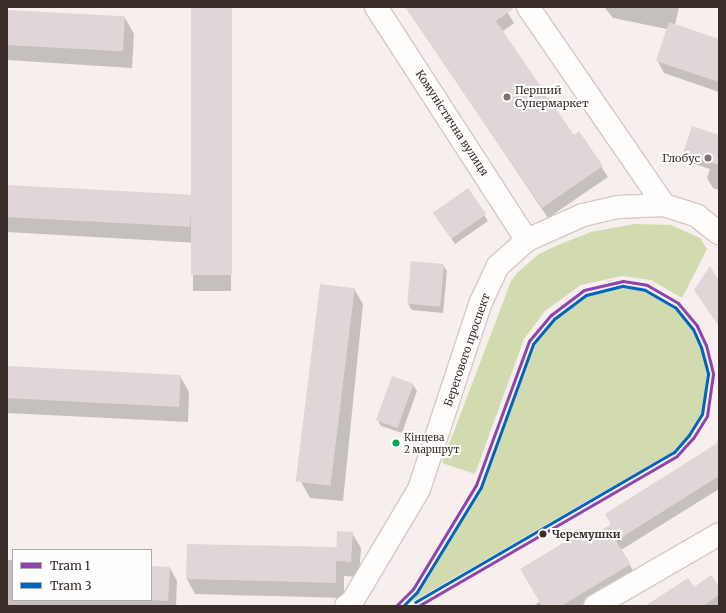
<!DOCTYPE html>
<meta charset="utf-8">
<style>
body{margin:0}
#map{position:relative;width:726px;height:613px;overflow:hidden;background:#f7efed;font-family:Merriweather,serif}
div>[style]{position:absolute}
.green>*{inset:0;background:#d2dab0}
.shadow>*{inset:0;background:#0003;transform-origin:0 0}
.building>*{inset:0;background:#e0d6d8;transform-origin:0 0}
.roads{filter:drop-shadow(1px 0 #d4cac8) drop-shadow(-1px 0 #d4cac8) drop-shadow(0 1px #d4cac8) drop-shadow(0 -1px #d4cac8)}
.tertiary>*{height:22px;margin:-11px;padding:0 11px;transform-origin:11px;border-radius:11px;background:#fefdfc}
.tram-1>*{height:3px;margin:-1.5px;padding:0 1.5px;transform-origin:1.5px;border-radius:1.5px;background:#8e44ad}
.tram-2>*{height:3px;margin:-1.5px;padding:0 1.5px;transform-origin:1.5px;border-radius:1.5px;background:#0065bd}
.dots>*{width:11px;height:11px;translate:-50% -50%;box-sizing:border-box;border:2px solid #fefefe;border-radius:50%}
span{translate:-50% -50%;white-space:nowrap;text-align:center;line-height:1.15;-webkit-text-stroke:4px #fefefe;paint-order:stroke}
.bus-label{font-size:10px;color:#3b2e2a}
.left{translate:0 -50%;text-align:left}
.poi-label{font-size:11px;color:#3b2e2a}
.right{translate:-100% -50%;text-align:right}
.street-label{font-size:11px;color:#3b2e2a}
.stop-label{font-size:11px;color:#3b2e2a;font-weight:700}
.frame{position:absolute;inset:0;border:8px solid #3b2e2a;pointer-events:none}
.legend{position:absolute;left:12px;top:549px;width:140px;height:52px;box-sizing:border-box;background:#fefefe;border:1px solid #b0aba9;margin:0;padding:5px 7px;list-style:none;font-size:12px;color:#3b2e2a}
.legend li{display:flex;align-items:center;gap:8px;height:20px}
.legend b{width:20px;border:1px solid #b0aba9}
</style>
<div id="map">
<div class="green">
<div style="clip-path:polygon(634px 224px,671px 225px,700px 238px,707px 249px,682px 298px,651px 280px,622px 276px,581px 285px,545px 311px,524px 339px,475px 474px,442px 463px,511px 281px,517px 273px,539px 254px,558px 245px,591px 232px)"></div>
<div style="clip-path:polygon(621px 288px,646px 291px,676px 308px,693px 328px,703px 352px,708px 377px,707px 398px,702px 415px,688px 436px,672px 452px,412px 602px,483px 486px,534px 347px,554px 319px,588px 295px)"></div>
</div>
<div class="shadow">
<div style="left:193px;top:7px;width:38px;height:284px"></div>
<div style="clip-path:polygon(406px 7px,504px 7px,514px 23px,502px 32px,574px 136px,579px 132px,608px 177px,548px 218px)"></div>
<div style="clip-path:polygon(604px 7px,679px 7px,675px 25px,719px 40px,719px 92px,664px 73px,657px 60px,667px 29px,613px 18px)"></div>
<div style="clip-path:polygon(7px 11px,125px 18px,134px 34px,132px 68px,7px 60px)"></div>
<div style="clip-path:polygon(719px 136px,719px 190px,713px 188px,707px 178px,710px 169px,689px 162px,684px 153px)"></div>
<div style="clip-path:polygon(7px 186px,191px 196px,200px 212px,199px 243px,7px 232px)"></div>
<div style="clip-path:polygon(468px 190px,488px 221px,455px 244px,438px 219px)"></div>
<div style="clip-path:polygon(443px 265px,447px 271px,443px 313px,412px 310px,408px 304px)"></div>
<div style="clip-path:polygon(354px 289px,363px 304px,343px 501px,310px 498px,301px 482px)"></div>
<div style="clip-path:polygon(7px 367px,180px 376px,189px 392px,188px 422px,7px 413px)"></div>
<div style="clip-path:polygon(413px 385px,417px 391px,402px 433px,381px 426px,377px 419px)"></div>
<div style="clip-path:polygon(719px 437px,719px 489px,621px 550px,635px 574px,582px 606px,533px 606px,541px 601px,582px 543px,612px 524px,716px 446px)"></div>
<div style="clip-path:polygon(352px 533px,361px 548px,359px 577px,344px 576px,344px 598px,195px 594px,187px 579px,188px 545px,336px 548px,337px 551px)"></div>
<div style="clip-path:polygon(7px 560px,13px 560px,13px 600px,151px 600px,151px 567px,170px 568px,177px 581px,176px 606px,7px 606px)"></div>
<div style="clip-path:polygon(693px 588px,719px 588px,719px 606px,649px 606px)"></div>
</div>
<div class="building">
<div style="left:191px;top:7px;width:41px;height:268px"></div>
<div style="clip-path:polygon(405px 7px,516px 7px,496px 21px,574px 135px,579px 131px,603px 166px,542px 208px)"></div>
<div style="left:7px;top:10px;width:118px;height:35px;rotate:3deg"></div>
<div style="clip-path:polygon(669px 22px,719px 39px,719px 82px,656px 61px)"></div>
<div style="clip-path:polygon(692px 126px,719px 135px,719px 165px,683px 153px)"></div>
<div style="left:7px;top:185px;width:185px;height:32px;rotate:3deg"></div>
<div style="left:468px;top:188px;width:32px;height:43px;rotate:55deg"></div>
<div style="left:411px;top:261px;width:33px;height:43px;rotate:5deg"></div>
<div style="clip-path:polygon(710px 266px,719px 281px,719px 327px,694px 290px)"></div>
<div style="left:320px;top:284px;width:35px;height:199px;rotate:7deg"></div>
<div style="left:7px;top:366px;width:174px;height:32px;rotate:3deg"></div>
<div style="left:392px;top:376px;width:23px;height:47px;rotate:20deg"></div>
<div style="clip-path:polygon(719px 442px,719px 476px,616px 541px,631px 564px,561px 606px,542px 606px,520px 569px,578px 534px,583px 542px,611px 524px,605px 514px)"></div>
<div style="clip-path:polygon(337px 531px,353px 532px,351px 562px,336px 561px,336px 583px,186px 579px,187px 544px,336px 547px,336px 556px)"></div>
<div style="left:151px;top:566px;width:19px;height:34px;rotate:3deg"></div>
<div style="clip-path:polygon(711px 575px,719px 586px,719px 595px,703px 606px,645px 606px,688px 578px,694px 587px)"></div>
</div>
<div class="roads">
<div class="tertiary">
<div style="left:376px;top:7px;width:278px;rotate:57.1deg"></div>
<div style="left:528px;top:7px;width:240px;rotate:55.5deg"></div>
<div style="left:346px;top:606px;width:7px;rotate:-34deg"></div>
<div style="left:352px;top:602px;width:131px;rotate:-59.3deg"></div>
<div style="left:419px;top:489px;width:197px;rotate:-71.7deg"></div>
<div style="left:481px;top:302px;width:40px;rotate:-65deg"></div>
<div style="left:498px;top:266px;width:39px;rotate:-42deg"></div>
<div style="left:527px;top:240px;width:61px;rotate:-24.1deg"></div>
<div style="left:583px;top:215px;width:36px;rotate:-13deg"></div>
<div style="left:618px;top:207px;width:46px;rotate:-2.5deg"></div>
<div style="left:664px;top:205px;width:35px;rotate:18deg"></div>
<div style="left:697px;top:216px;width:28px;rotate:38deg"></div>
<div style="left:595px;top:606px;width:143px;rotate:-30.1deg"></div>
</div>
</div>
<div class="tram-1">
<div style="left:396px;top:606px;width:24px;rotate:-45deg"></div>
<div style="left:413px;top:589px;width:122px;rotate:-58.8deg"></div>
<div style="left:476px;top:485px;width:153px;rotate:-69.8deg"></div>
<div style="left:529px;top:341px;width:34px;rotate:-50deg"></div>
<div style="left:551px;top:315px;width:41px;rotate:-37.1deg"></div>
<div style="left:584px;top:290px;width:40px;rotate:-13deg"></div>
<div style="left:623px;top:281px;width:24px;rotate:9deg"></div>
<div style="left:647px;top:285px;width:36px;rotate:30deg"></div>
<div style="left:678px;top:303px;width:30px;rotate:50deg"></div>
<div style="left:697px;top:326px;width:21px;rotate:65deg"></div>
<div style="left:706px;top:345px;width:30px;rotate:76deg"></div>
<div style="left:713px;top:374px;width:42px;rotate:98.1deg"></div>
<div style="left:707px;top:416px;width:26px;rotate:122deg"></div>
<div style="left:693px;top:438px;width:24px;rotate:132deg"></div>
<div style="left:677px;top:456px;width:299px;rotate:149.9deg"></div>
</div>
<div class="tram-2">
<div style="left:403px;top:606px;width:20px;rotate:-45deg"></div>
<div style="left:417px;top:592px;width:123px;rotate:-58.6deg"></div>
<div style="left:481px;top:487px;width:152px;rotate:-70deg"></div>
<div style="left:533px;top:344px;width:33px;rotate:-50deg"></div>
<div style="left:554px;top:319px;width:40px;rotate:-37deg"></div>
<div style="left:586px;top:295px;width:38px;rotate:-14deg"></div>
<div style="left:623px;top:286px;width:22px;rotate:10deg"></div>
<div style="left:645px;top:290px;width:34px;rotate:30deg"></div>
<div style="left:675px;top:307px;width:28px;rotate:51deg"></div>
<div style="left:693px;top:329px;width:20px;rotate:66deg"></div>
<div style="left:701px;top:347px;width:28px;rotate:75deg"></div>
<div style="left:708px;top:374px;width:40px;rotate:98.5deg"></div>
<div style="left:702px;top:414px;width:25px;rotate:122deg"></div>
<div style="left:689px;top:435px;width:23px;rotate:131deg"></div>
<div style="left:674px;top:452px;width:299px;rotate:149.9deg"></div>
</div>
<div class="dots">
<div style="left:507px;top:97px;background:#7d726e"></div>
<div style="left:708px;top:158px;background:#7d726e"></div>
<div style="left:396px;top:443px;background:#00a651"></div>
<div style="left:543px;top:534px;background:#3b2e2a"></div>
</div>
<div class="bus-label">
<span class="left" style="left:404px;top:443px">Кінцева<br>2 маршрут</span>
</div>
<div class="poi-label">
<span class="left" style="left:515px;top:97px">Перший<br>Супермаркет</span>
<span class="right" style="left:700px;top:158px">Глобус</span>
</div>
<div class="street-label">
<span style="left:452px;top:123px;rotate:57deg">Комуністична вулиця</span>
<span style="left:467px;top:350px;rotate:-71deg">Берегового проспект</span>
</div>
<div class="stop-label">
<span class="left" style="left:552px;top:534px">Черемушки</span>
</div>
<div class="frame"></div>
<ul class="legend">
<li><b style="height:5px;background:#8e44ad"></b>Tram 1</li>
<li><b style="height:5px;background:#0065bd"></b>Tram 3</li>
</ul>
</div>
